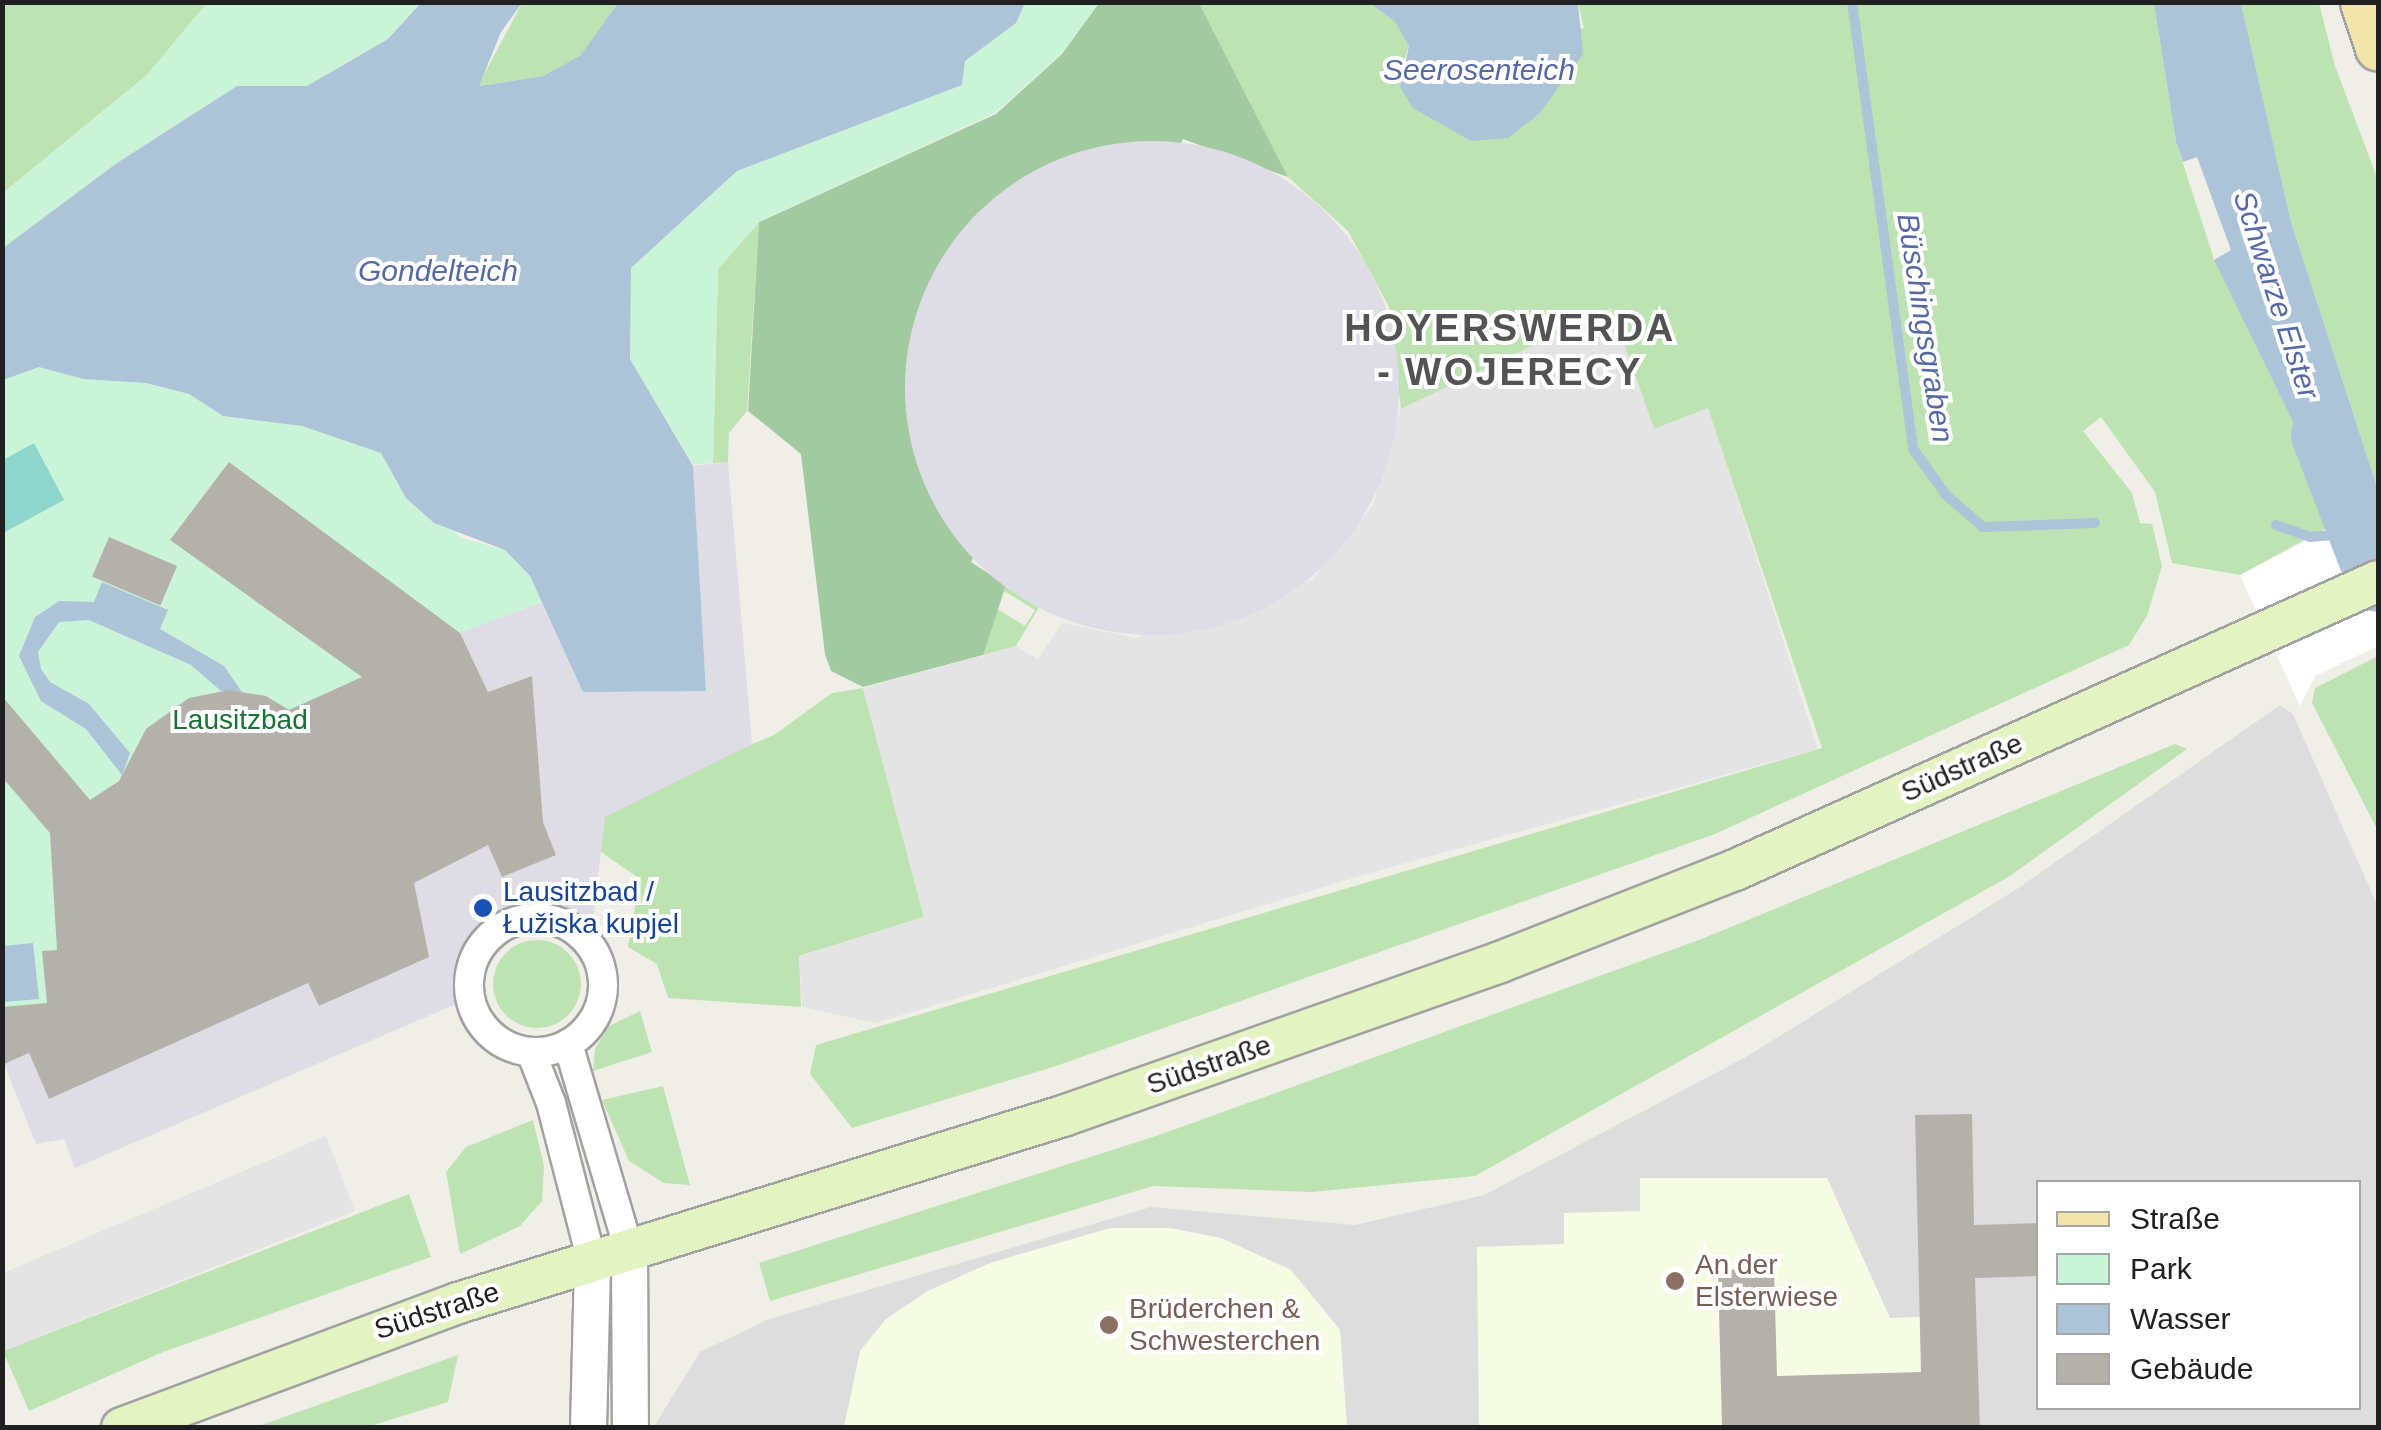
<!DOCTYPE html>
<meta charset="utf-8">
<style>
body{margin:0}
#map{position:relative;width:2381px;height:1430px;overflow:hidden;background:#efefe7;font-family:Helvetica,sans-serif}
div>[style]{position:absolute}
.residential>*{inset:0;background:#dedddd}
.education>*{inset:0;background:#f6fce4}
.grass>*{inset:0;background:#bee3b3}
.round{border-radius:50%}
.forest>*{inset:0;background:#a2caa1}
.park>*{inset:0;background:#caf4d8}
.pitch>*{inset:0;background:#8ed5cc}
.parking>*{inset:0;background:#e4e4e4}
.plaza>*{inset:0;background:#dedce5}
.water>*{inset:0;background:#adc3d8}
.pier>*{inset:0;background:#fff}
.stream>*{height:10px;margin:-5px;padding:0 5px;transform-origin:5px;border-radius:5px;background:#adc3d8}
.river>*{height:62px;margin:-31px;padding:0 31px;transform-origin:31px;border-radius:31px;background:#adc3d8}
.building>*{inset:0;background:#b4b1aa;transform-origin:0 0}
.roads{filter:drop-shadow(2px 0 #a1a1a1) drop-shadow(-2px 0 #a1a1a1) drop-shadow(0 2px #a1a1a1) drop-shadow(0 -2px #a1a1a1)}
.minor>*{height:28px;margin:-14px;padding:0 14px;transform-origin:14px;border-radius:14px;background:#fff}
.minor>.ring{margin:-14px;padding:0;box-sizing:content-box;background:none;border:28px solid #fff;border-radius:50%}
.tertiary>*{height:35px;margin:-17.5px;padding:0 17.5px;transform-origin:17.5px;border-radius:17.5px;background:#fff}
.secondary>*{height:40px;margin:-20px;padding:0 20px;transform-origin:20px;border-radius:20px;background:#e4f3c2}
.primary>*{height:45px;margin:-22.5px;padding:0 22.5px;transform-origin:22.5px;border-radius:22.5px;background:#f2e5aa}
.dots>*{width:28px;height:28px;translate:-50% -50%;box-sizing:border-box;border:5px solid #fff;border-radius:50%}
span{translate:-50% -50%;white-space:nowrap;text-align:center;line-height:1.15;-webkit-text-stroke:8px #fff;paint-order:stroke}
.park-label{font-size:28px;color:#187337}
.street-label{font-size:28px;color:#202020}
.transit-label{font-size:28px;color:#164399}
.left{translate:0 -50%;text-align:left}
.education-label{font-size:28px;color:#785e54}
.water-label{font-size:30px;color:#5669a5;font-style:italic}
.district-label{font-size:38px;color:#535353;font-weight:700;letter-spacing:2.5px}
.frame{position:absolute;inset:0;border:5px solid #202020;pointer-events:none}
.legend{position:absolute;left:2036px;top:1180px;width:325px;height:230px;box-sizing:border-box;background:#fff;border:2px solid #a6a6a6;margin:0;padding:12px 18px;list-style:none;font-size:30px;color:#202020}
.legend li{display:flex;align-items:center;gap:20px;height:50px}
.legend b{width:50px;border:2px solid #a6a6a6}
</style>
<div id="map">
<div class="residential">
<div style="clip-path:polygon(evenodd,2280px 705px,2293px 714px,2378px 907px,2378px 1427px,653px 1428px,700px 1352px,769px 1319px,1151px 1207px,1355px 1225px,1484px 1195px,1744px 1058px,2017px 889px,2280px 705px,2038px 1182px,2358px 1182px,2358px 1408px,2038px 1408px,2038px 1182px)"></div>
</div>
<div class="education">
<div style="clip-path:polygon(1640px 1178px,1827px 1178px,1890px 1318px,1976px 1315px,1980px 1427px,1479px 1427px,1477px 1247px,1564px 1244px,1564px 1213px,1640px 1211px)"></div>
<div style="clip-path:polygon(1110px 1228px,1170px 1228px,1221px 1238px,1291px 1270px,1340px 1330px,1347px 1427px,844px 1427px,860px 1351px,886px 1319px,928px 1291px,990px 1263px)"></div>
</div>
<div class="grass">
<div style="clip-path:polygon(3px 3px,207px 3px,147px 75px,3px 193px)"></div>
<div style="clip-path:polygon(522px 3px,618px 3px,581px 56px,543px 76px,478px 86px)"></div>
<div style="clip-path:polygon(1199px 3px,1370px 3px,1395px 22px,1409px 46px,1403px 64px,1584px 28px,1578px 3px,2154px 3px,2176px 142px,2214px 259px,2341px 520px,2240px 575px,2172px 563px,2155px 492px,2101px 417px,2083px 431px,2132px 493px,2140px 523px,2152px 524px,2162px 566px,2147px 616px,2129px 645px,1715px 834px,1053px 1067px,852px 1128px,810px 1074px,816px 1045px,1822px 748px,1708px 409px,1654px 429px,1611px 308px,1401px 409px,1389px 307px,1348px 231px,1288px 177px)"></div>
<div style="clip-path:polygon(2241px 3px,2319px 3px,2335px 66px,2378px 180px,2378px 490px,2291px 222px)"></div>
<div style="clip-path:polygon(759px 222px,747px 411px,729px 433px,728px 462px,713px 463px,718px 269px)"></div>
<div style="clip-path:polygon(1006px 585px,1039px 607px,1016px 646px,983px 655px,994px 607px,1025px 626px,1035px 610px,1004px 591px)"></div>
<div style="clip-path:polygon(2378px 656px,2378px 831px,2312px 703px,2315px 688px)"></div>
<div style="clip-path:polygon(863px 688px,924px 917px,799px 956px,801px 1007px,668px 998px,657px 964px,628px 947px,640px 879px,601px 852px,605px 805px,774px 735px,832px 693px)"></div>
<div style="clip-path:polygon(2175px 744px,2187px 749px,2010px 876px,1475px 1176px,1312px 1192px,1153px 1186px,770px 1301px,759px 1263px,1159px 1135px,1699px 940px)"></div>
<div class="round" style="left:493px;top:940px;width:88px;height:88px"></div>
<div style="clip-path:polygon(640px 1011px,652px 1052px,593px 1071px,595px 1049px,609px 1026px)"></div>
<div style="clip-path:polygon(663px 1086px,690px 1185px,664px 1183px,629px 1161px,602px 1100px)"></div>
<div style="clip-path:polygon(533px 1120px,544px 1166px,542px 1201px,520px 1226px,460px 1254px,446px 1172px,466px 1147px)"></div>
<div style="clip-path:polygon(409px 1194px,431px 1257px,163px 1352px,29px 1411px,3px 1351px)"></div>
<div style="clip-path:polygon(458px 1355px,448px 1402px,367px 1427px,256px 1427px)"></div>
</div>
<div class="forest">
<div style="clip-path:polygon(1099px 3px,1199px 3px,1288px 177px,1183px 139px,971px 562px,1006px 585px,983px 655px,863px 687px,831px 671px,825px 654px,801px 454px,748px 411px,759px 222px,996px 114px,1062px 54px)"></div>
</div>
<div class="park">
<div style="clip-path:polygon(207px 3px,422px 3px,388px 39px,307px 86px,237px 86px,117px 163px,3px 248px,3px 193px,147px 75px)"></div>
<div style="clip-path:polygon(1025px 3px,1099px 3px,1062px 53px,995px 113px,759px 222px,718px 269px,713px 463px,693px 465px,630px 359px,631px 268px,737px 171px,962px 85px,965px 61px,1016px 23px)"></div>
<div style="clip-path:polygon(39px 367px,83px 379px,146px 383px,189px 394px,223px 416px,302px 426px,381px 453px,461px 538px,505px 550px,530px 576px,542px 602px,460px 634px,488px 692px,532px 676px,543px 822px,488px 845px,429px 957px,319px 1006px,308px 984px,49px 1099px,29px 1053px,3px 1065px,2px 380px)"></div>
</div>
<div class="pitch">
<div style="clip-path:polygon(34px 443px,64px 500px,3px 533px,3px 460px)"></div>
</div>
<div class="parking">
<div style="clip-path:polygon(1611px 308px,1654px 429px,1708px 408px,1818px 749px,1370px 873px,876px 1023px,802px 1007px,799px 956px,924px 917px,863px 688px,1016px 646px,1038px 659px,1062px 623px,1136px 638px,1313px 579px,1373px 505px,1401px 409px)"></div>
<div style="clip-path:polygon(326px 1136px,355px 1211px,3px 1351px,3px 1273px)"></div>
</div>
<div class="plaza">
<div class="round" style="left:905px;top:141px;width:494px;height:494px"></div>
<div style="clip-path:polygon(728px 462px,752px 744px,605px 817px,590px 946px,560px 922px,518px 920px,483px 944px,473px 962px,470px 998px,75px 1168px,64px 1139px,36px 1144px,4px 1064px,29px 1053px,49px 1099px,308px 983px,320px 1006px,428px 957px,414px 883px,488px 845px,556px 855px,543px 822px,532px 676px,488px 692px,460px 633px,543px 602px,706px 691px,693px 466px)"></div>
</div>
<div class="water">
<div style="clip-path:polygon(422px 2px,522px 3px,501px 32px,479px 86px,543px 76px,580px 56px,618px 3px,1025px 3px,1016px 23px,965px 61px,962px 85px,737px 171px,631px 268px,630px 359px,693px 466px,706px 691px,583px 692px,530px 576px,505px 550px,434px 523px,406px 498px,381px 453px,302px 426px,223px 416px,189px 394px,146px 383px,83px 379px,39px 367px,3px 380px,3px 248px,117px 163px,237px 86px,307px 86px,388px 39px)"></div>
<div style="clip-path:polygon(1370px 3px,1578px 3px,1583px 54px,1539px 114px,1508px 138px,1471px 141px,1413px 108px,1400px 87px,1409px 46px,1395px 22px)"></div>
<div style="clip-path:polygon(2154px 3px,2241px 3px,2291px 222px,2378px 490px,2378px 501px,2341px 520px,2214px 260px,2231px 250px,2197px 157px,2183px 162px,2176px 142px)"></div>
<div style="clip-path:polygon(102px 582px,168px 610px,160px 629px,224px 666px,242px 692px,221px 691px,191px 665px,89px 620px,59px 622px,38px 652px,41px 669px,50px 682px,89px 704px,130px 753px,122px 775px,86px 729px,41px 701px,19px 656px,35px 617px,59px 601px,94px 602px)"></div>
<div style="clip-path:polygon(33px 943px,39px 999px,4px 1002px,3px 946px)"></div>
</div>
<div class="pier">
<div style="clip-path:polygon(2378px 504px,2378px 646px,2315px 676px,2300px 706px,2240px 575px)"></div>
</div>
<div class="stream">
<div style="left:1852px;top:2px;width:451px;rotate:82.2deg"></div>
<div style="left:1913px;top:449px;width:57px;rotate:54.3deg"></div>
<div style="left:1946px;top:495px;width:49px;rotate:40.9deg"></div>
<div style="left:1983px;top:527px;width:112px;rotate:-2deg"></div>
<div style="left:2276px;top:525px;width:36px;rotate:19deg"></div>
<div style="left:2310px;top:537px;width:46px;rotate:-5deg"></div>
</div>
<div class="river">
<div style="left:2322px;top:435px;width:156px;rotate:69deg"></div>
</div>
<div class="building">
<div style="clip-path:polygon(229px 462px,460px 633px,488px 692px,532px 676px,543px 822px,556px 855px,502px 877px,488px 845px,414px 883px,429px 957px,319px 1006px,308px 983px,49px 1099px,29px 1053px,2px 1065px,2px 1007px,47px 1003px,42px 951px,57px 950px,50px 833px,2px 777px,2px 696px,90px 800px,119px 781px,146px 729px,189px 698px,229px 690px,266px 696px,289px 710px,362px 677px,170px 540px)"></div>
<div style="left:109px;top:537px;width:74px;height:43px;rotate:23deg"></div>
<div style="clip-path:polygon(1972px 1114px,1974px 1225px,2038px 1223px,2038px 1276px,1975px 1278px,1980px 1428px,1722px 1428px,1718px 1270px,1774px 1269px,1777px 1376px,1921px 1372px,1915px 1115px)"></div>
</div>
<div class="roads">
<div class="minor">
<div class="ring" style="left:469px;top:918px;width:106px;height:106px"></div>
<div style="left:568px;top:1044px;width:215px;rotate:73.5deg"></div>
<div style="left:531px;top:1052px;width:55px;rotate:68.6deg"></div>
<div style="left:551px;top:1103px;width:164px;rotate:75.5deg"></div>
</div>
<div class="tertiary">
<div style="left:629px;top:1250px;width:178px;rotate:89.7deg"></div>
<div style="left:588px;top:1428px;width:166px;rotate:-88.6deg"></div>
</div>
<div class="secondary">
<div style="left:122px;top:1428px;width:358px;rotate:-20.4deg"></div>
<div style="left:458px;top:1303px;width:633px;rotate:-17.18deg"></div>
<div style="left:1063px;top:1116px;width:463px;rotate:-19.4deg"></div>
<div style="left:1500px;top:962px;width:252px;rotate:-21.4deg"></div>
<div style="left:1735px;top:870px;width:705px;rotate:-24.2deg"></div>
</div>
<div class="primary">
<div style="left:2363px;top:2px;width:48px;rotate:71.9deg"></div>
</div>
</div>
<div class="dots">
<div style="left:483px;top:908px;background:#1a4fb4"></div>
<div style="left:1675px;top:1281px;background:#8d6e63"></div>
<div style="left:1109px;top:1325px;background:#8d6e63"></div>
</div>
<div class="park-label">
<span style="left:240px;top:720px">Lausitzbad</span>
</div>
<div class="street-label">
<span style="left:1962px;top:768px;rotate:-24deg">Südstraße</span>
<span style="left:1209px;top:1065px;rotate:-19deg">Südstraße</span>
<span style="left:437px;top:1311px;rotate:-18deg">Südstraße</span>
</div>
<div class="transit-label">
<span class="left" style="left:503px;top:908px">Lausitzbad /<br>Łužiska kupjel</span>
</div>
<div class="education-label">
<span class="left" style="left:1695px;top:1281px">An der<br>Elsterwiese</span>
<span class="left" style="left:1129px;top:1325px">Brüderchen &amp;<br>Schwesterchen</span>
</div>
<div class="water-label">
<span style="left:1479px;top:70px">Seerosenteich</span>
<span style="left:438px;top:271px">Gondelteich</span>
<span style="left:2276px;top:295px;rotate:72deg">Schwarze Elster</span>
<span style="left:1925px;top:328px;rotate:81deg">Büschingsgraben</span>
</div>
<div class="district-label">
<span style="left:1510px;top:351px">HOYERSWERDA<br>- WOJERECY</span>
</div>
<div class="frame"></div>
<ul class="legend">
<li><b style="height:12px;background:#f2e5aa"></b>Straße</li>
<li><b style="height:28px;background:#caf4d8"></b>Park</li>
<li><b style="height:28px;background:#adc3d8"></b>Wasser</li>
<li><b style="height:28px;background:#b4b1aa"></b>Gebäude</li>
</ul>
</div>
